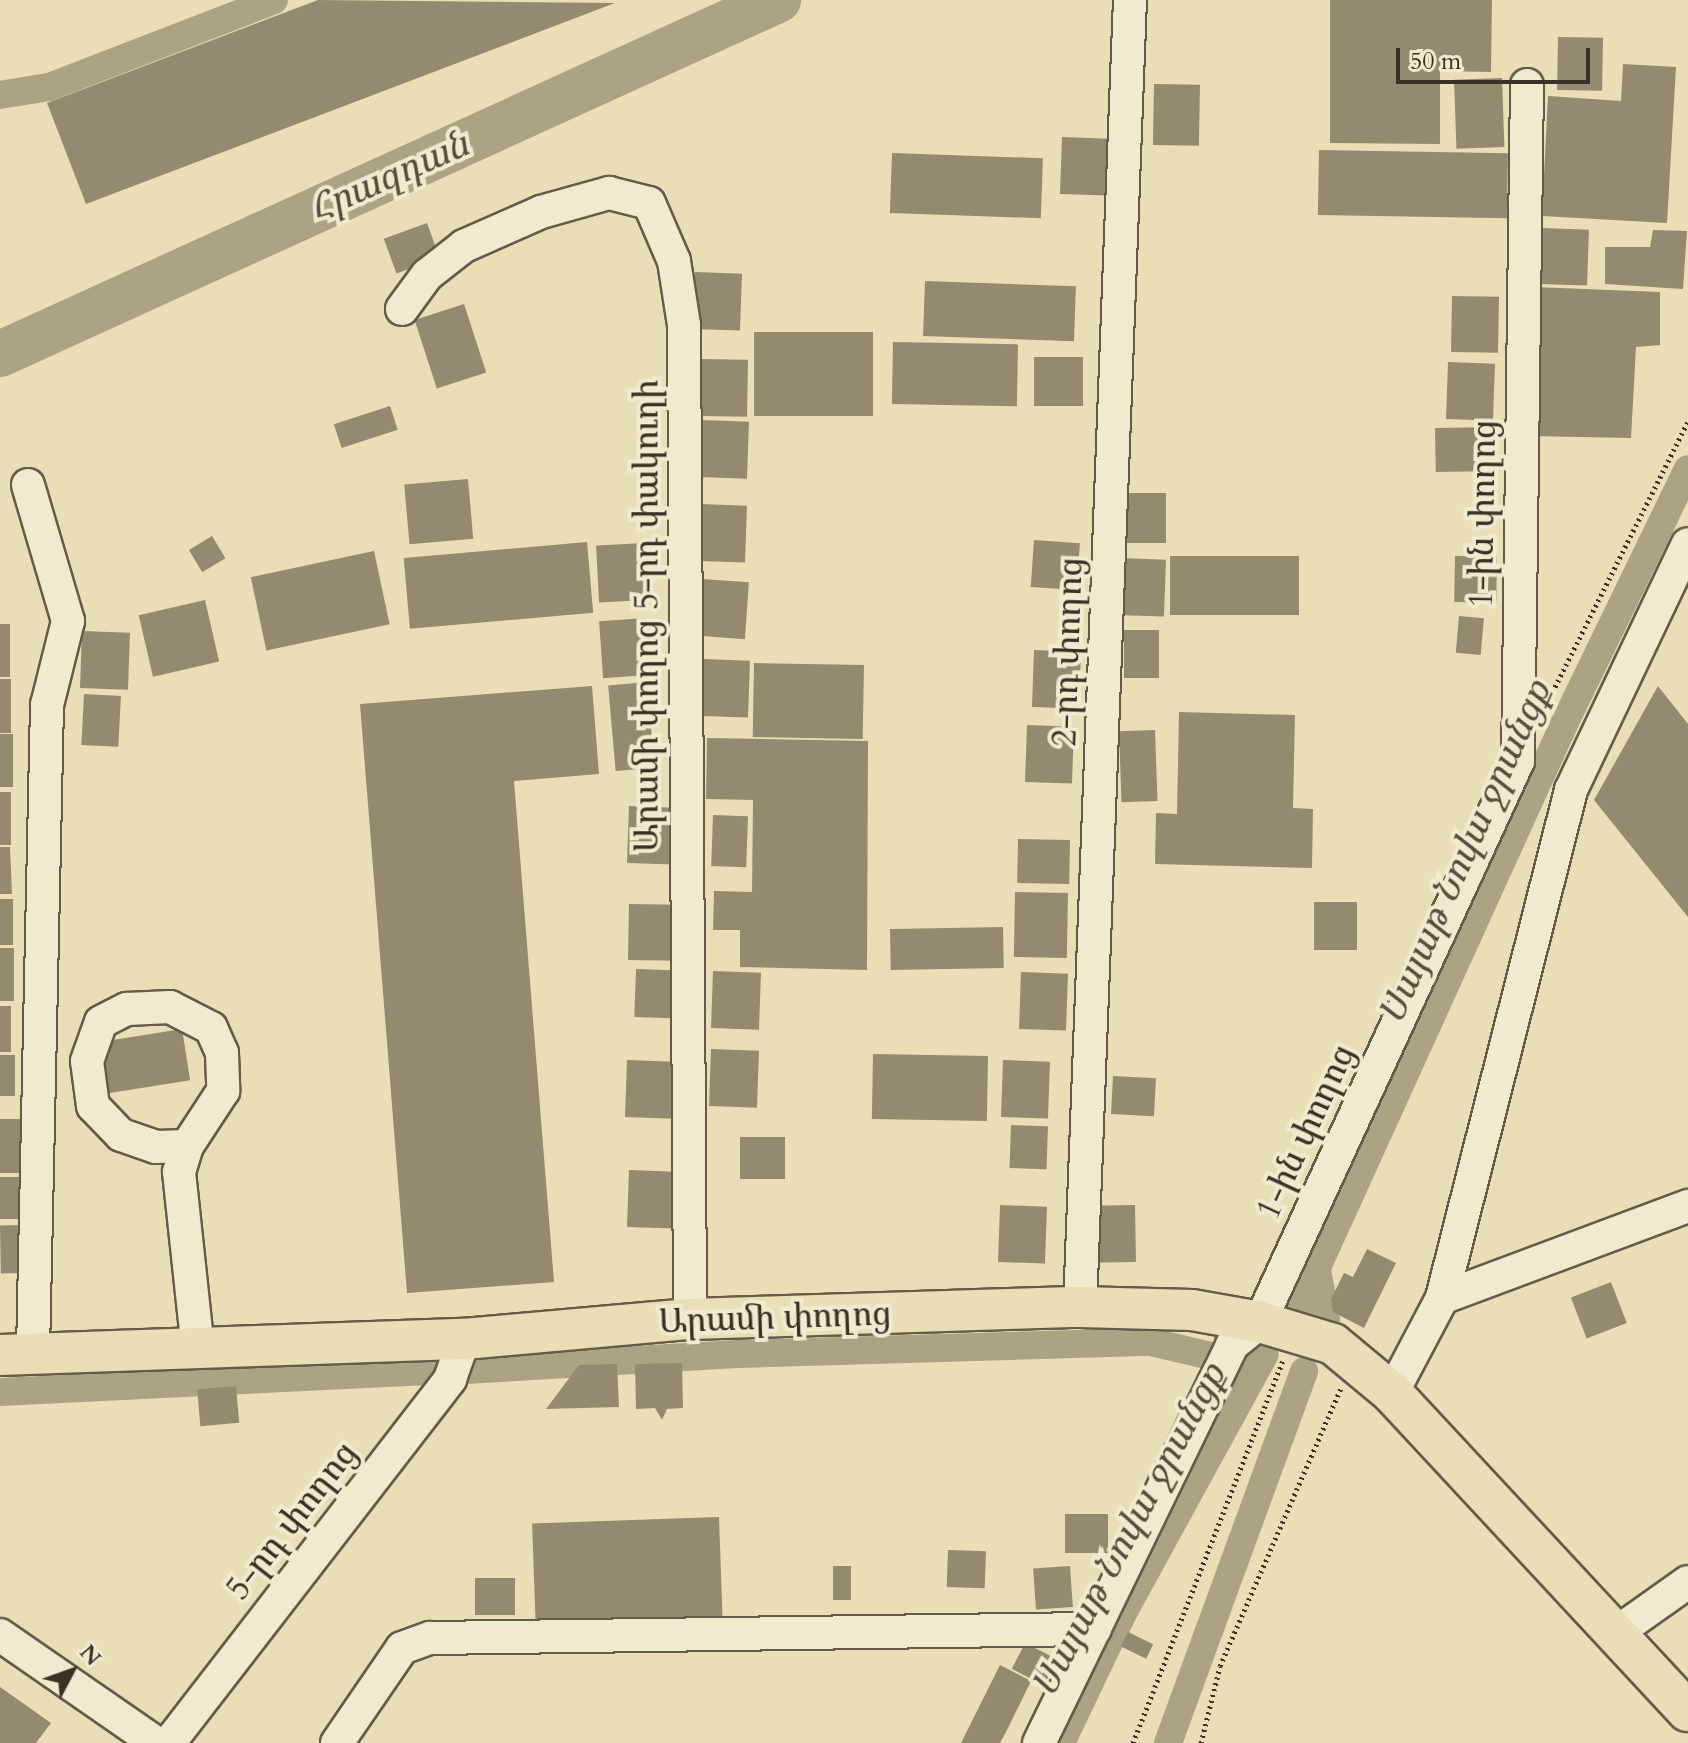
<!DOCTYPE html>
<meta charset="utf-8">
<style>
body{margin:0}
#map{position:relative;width:1688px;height:1743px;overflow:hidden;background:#e9deb5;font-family:Cardo,"Noto Serif Armenian",serif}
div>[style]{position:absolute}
.canal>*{height:28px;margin:-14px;padding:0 14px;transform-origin:14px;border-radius:14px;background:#aea284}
.river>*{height:46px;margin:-23px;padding:0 23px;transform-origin:23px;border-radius:23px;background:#aea284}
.building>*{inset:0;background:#958a70;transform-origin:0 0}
.path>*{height:5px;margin-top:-2.5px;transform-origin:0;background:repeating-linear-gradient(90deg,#3b2f26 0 2px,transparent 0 6px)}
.roads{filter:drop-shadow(2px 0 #665b4a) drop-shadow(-2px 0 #665b4a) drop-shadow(0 2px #665b4a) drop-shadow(0 -2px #665b4a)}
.minor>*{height:32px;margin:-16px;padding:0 16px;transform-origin:16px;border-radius:16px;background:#f1eacf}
.major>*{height:40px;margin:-20px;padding:0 20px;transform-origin:20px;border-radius:20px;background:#e9deb5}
span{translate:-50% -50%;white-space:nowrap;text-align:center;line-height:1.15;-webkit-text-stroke:8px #f1eacf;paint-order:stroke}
.street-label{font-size:34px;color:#3b2f26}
.water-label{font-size:36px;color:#584c3e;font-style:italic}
.north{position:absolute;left:32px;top:1631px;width:80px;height:80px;-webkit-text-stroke:6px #f1eacf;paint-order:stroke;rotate:49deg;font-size:22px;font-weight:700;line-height:32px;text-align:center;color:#3b2f26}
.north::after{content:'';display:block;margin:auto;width:28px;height:36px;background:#3b2f26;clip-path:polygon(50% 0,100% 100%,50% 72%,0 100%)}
.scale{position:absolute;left:1396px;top:48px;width:194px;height:36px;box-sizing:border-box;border:4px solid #3b2f26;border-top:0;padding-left:10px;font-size:24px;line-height:28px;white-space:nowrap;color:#3b2f26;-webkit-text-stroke:6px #f1eacf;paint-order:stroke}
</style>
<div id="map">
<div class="canal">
<div style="left:0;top:95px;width:50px;rotate:-9.3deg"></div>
<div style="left:49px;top:87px;width:241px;rotate:-21.1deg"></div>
<div style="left:1317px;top:1270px;width:50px;rotate:79.6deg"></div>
<div style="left:1299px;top:1307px;width:643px;rotate:-65.55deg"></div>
<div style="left:1565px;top:722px;width:281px;rotate:-64.1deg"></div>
<div style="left:466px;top:1370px;width:271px;rotate:-3.4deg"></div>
<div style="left:737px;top:1354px;width:414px;rotate:-1.7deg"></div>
<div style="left:1151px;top:1342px;width:71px;rotate:13.1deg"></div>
<div style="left:0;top:1392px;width:438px;rotate:-2.8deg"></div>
<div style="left:1061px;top:1743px;width:144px;rotate:-64.5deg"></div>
<div style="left:1123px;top:1613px;width:295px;rotate:-61.3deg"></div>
<div style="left:1168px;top:1743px;width:396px;rotate:-69.9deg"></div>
</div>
<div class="river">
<div style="left:0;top:354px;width:855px;rotate:-24.47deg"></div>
</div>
<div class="building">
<div style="clip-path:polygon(318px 0,615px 3px,86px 204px,47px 103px)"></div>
<div style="clip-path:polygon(1330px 0,1492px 0,1491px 72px,1440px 71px,1440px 144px,1330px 143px)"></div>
<div style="left:1558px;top:37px;width:45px;height:53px;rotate:1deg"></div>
<div style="clip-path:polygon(1623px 64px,1676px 67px,1667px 223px,1542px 216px,1548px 96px,1621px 101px)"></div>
<div style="left:1502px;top:78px;width:69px;height:48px;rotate:88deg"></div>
<div style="left:1154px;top:84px;width:46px;height:61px;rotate:1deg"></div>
<div style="left:1062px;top:137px;width:47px;height:57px;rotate:2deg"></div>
<div style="left:1319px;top:150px;width:189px;height:65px;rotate:1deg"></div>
<div style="left:892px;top:153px;width:151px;height:60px;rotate:2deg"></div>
<div style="left:427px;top:223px;width:37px;height:46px;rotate:70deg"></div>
<div style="left:1542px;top:228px;width:47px;height:56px;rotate:2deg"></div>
<div style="clip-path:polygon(1653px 230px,1687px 231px,1683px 289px,1605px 284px,1605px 247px,1650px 247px)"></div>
<div style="left:695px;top:272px;width:47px;height:57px;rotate:2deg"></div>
<div style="left:925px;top:281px;width:151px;height:55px;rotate:2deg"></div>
<div style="clip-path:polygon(1534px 287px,1660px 292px,1660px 345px,1636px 347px,1631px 438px,1530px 436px)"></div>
<div style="left:1452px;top:296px;width:47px;height:56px;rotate:1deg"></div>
<div style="left:464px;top:304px;width:72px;height:52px;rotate:72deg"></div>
<div style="left:754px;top:332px;width:119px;height:84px"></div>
<div style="left:893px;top:342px;width:125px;height:62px;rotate:1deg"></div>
<div style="left:1034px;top:357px;width:49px;height:49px"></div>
<div style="left:702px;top:359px;width:46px;height:57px;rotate:1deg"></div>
<div style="left:1448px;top:362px;width:47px;height:57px;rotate:2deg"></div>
<div style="left:390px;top:406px;width:25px;height:59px;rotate:72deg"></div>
<div style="left:701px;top:420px;width:48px;height:57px;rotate:2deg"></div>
<div style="left:1495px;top:427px;width:44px;height:60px;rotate:89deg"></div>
<div style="left:468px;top:479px;width:60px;height:64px;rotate:85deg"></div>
<div style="left:1125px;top:493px;width:41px;height:50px"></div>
<div style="left:700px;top:504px;width:47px;height:57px;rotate:2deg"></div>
<div style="left:212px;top:536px;width:26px;height:27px;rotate:59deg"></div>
<div style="left:1034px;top:540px;width:46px;height:47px;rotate:4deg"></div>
<div style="left:587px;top:542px;width:71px;height:184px;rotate:85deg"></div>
<div style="left:644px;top:543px;width:57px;height:48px;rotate:87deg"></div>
<div style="left:374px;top:551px;width:75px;height:126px;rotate:78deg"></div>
<div style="left:1170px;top:556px;width:129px;height:59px"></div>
<div style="left:1455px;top:556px;width:42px;height:46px;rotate:1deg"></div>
<div style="left:1119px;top:558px;width:47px;height:57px;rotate:2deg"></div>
<div style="left:702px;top:579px;width:47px;height:57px;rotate:4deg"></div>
<div style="left:205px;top:600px;width:63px;height:68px;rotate:77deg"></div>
<div style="left:1459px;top:616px;width:25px;height:37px;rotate:5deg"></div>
<div style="left:646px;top:618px;width:57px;height:47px;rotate:86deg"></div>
<div style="left:0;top:624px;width:10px;height:53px"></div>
<div style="left:1124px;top:630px;width:35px;height:48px"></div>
<div style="left:82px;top:631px;width:48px;height:57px;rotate:2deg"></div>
<div style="left:1034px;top:650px;width:47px;height:57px;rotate:2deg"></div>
<div style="left:703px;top:659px;width:47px;height:57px;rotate:2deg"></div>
<div style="left:754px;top:663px;width:110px;height:74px;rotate:1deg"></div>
<div style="left:11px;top:679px;width:54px;height:11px;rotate:90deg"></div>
<div style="left:647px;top:682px;width:86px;height:39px;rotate:85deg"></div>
<div style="clip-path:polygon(592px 686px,599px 774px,514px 781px,554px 1282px,407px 1293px,360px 704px)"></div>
<div style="clip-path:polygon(1658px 686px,1688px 724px,1688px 917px,1594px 800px)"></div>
<div style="left:84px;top:694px;width:37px;height:51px;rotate:3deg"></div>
<div style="clip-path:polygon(1179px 712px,1295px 715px,1293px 808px,1313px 809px,1312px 868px,1155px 864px,1156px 813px,1177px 814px)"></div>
<div style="left:1027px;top:725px;width:47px;height:57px;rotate:2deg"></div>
<div style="left:1155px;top:730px;width:71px;height:36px;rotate:88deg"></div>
<div style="left:0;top:734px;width:13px;height:53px"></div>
<div style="clip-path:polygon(707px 738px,868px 741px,867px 970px,740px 967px,740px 930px,713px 930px,714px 891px,752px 892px,753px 800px,706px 799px)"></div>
<div style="left:0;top:792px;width:11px;height:53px"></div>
<div style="left:629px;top:806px;width:47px;height:57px;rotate:2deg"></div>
<div style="left:713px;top:815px;width:35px;height:51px;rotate:2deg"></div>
<div style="left:1018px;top:839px;width:52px;height:44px;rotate:1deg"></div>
<div style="clip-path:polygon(0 847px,10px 847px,12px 894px,0 894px)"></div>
<div style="left:1015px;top:892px;width:53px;height:65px;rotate:1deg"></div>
<div style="left:0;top:899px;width:13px;height:46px"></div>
<div style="left:1314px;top:902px;width:43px;height:48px"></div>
<div style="left:629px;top:904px;width:48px;height:56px;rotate:1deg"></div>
<div style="left:1003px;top:927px;width:41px;height:113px;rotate:89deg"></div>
<div style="left:0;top:948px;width:14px;height:53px"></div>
<div style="left:636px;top:969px;width:37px;height:48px;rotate:2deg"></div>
<div style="left:713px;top:971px;width:48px;height:57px;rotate:2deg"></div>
<div style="left:1021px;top:972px;width:47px;height:57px;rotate:2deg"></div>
<div style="left:0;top:1006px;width:11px;height:46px"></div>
<div style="left:182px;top:1029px;width:52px;height:86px;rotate:81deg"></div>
<div style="left:711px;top:1049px;width:48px;height:57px;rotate:2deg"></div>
<div style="left:873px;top:1054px;width:115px;height:65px;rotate:1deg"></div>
<div style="left:0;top:1055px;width:15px;height:41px"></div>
<div style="left:627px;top:1060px;width:48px;height:57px;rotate:2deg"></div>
<div style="left:1003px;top:1060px;width:47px;height:57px;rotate:2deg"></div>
<div style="left:1113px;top:1076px;width:43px;height:38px;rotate:3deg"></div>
<div style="left:0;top:1119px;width:22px;height:54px"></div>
<div style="left:1011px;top:1125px;width:37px;height:43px;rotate:2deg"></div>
<div style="left:740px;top:1137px;width:45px;height:42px"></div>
<div style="left:629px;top:1170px;width:47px;height:57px;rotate:2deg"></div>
<div style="left:0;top:1177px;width:23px;height:42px"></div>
<div style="left:1000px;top:1205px;width:47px;height:57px;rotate:2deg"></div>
<div style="left:1135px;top:1205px;width:57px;height:45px;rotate:89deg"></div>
<div style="left:24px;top:1225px;width:48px;height:24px;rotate:89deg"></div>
<div style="clip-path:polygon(1367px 1249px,1396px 1263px,1364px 1328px,1333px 1312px,1331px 1299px,1344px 1273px,1353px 1277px)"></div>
<div style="left:1611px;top:1282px;width:44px;height:43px;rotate:69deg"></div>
<div style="clip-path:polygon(682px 1363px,683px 1408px,667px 1409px,662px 1420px,655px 1408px,636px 1409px,635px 1364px)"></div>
<div style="clip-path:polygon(617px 1364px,619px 1407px,546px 1409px,579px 1365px)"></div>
<div style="left:236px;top:1386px;width:37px;height:39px;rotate:85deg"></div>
<div style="left:1065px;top:1514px;width:43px;height:39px"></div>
<div style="left:719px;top:1517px;width:105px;height:187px;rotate:88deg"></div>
<div style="left:948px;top:1550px;width:38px;height:37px;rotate:2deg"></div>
<div style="left:833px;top:1566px;width:18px;height:34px"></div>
<div style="left:1070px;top:1566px;width:41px;height:37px;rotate:86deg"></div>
<div style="left:475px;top:1578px;width:40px;height:37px"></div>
<div style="left:1128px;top:1632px;width:28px;height:16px;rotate:26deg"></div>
<div style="left:1025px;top:1643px;width:36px;height:29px;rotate:27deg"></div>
<div style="clip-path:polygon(1000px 1665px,1031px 1681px,1008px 1728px,1000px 1743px,961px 1743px)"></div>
<div style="clip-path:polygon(0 1687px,51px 1723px,36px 1743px,0 1743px)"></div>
</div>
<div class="path">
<div style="left:1547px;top:703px;width:314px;rotate:-63.4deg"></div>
<div style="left:1133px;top:1743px;width:410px;rotate:-68.6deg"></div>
<div style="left:1201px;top:1743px;width:79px;rotate:-76.1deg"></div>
<div style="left:1220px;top:1666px;width:303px;rotate:-66.5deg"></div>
</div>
<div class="roads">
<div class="minor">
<div style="left:402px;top:309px;width:42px;rotate:-53.7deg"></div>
<div style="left:427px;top:275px;width:47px;rotate:-38.1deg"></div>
<div style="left:464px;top:246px;width:84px;rotate:-23.8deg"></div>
<div style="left:541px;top:212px;width:71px;rotate:-15.6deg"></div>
<div style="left:609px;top:193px;width:41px;rotate:14deg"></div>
<div style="left:649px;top:203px;width:63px;rotate:66.7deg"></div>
<div style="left:674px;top:261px;width:65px;rotate:81.1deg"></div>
<div style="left:684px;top:325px;width:994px;rotate:89.65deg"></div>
<div style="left:28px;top:485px;width:142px;rotate:73.6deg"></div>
<div style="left:68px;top:621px;width:87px;rotate:104deg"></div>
<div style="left:47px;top:705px;width:648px;rotate:91.24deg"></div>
<div style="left:187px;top:1146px;width:31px;rotate:178deg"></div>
<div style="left:156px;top:1147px;width:37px;rotate:-161deg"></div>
<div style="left:121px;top:1135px;width:40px;rotate:-134deg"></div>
<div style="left:93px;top:1106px;width:45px;rotate:-97.6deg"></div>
<div style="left:87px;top:1061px;width:41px;rotate:-70.3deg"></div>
<div style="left:101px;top:1022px;width:29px;rotate:-27deg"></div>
<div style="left:127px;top:1009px;width:43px;rotate:-2.7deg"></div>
<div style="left:170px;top:1007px;width:46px;rotate:27.1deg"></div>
<div style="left:211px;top:1028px;width:27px;rotate:66deg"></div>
<div style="left:222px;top:1053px;width:38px;rotate:88deg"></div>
<div style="left:223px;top:1091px;width:66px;rotate:123.2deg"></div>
<div style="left:187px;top:1146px;width:27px;rotate:107deg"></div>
<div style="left:179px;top:1172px;width:179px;rotate:83.9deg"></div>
<div style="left:1442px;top:1298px;width:524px;rotate:-75.75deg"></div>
<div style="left:1571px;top:790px;width:272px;rotate:-64.6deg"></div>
<div style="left:1080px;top:1307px;width:1308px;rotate:-87.81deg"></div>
<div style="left:1392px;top:1393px;width:107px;rotate:-62.2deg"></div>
<div style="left:1442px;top:1298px;width:263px;rotate:-20.5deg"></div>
<div style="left:1616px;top:1633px;width:88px;rotate:-35.3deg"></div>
<div style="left:0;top:1635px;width:190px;rotate:34.7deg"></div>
<div style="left:169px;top:1743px;width:460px;rotate:-52.3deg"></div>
<div style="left:450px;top:1379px;width:42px;rotate:-70.7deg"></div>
<div style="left:337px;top:1743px;width:115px;rotate:-55.6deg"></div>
<div style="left:402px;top:1648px;width:30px;rotate:-20deg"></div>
<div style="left:430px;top:1638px;width:665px;rotate:-0.78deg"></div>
<div style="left:1039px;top:1743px;width:442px;rotate:-64.1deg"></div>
<div style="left:1232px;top:1345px;width:36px;rotate:-39deg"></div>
<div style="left:1260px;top:1322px;width:617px;rotate:-65.3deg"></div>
<div style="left:1518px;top:761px;width:676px;rotate:-89.24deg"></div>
</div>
<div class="major">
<div style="left:0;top:1355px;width:464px;rotate:-2deg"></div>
<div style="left:464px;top:1339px;width:227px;rotate:-5.1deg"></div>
<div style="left:690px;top:1319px;width:390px;rotate:-1.8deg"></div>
<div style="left:1080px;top:1307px;width:112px;rotate:1.5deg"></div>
<div style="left:1192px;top:1310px;width:69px;rotate:10deg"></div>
<div style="left:1260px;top:1322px;width:76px;rotate:16.8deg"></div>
<div style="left:1333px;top:1344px;width:77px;rotate:39.7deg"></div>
<div style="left:1392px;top:1393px;width:434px;rotate:47.1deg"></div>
</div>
</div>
<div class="street-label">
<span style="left:1483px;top:514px;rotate:-89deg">1-ին փողոց</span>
<span style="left:647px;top:616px;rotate:-90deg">Արամի փողոց 5-րդ փակուղի</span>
<span style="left:1068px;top:652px;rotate:-88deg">2-րդ փողոց</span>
<span style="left:1306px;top:1132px;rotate:-65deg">1-ին փողոց</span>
<span style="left:775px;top:1318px;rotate:-2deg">Արամի փողոց</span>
<span style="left:292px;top:1521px;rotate:-52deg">5-րդ փողոց</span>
</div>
<div class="water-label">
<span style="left:389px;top:177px;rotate:-24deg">Հրազդան</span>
<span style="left:1465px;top:852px;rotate:-66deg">Սայաթ Նովա ջրանցք</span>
<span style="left:1129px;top:1530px;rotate:-62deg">Սայաթ Նովա ջրանցք</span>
</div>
<div class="north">N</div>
<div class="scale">50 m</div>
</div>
